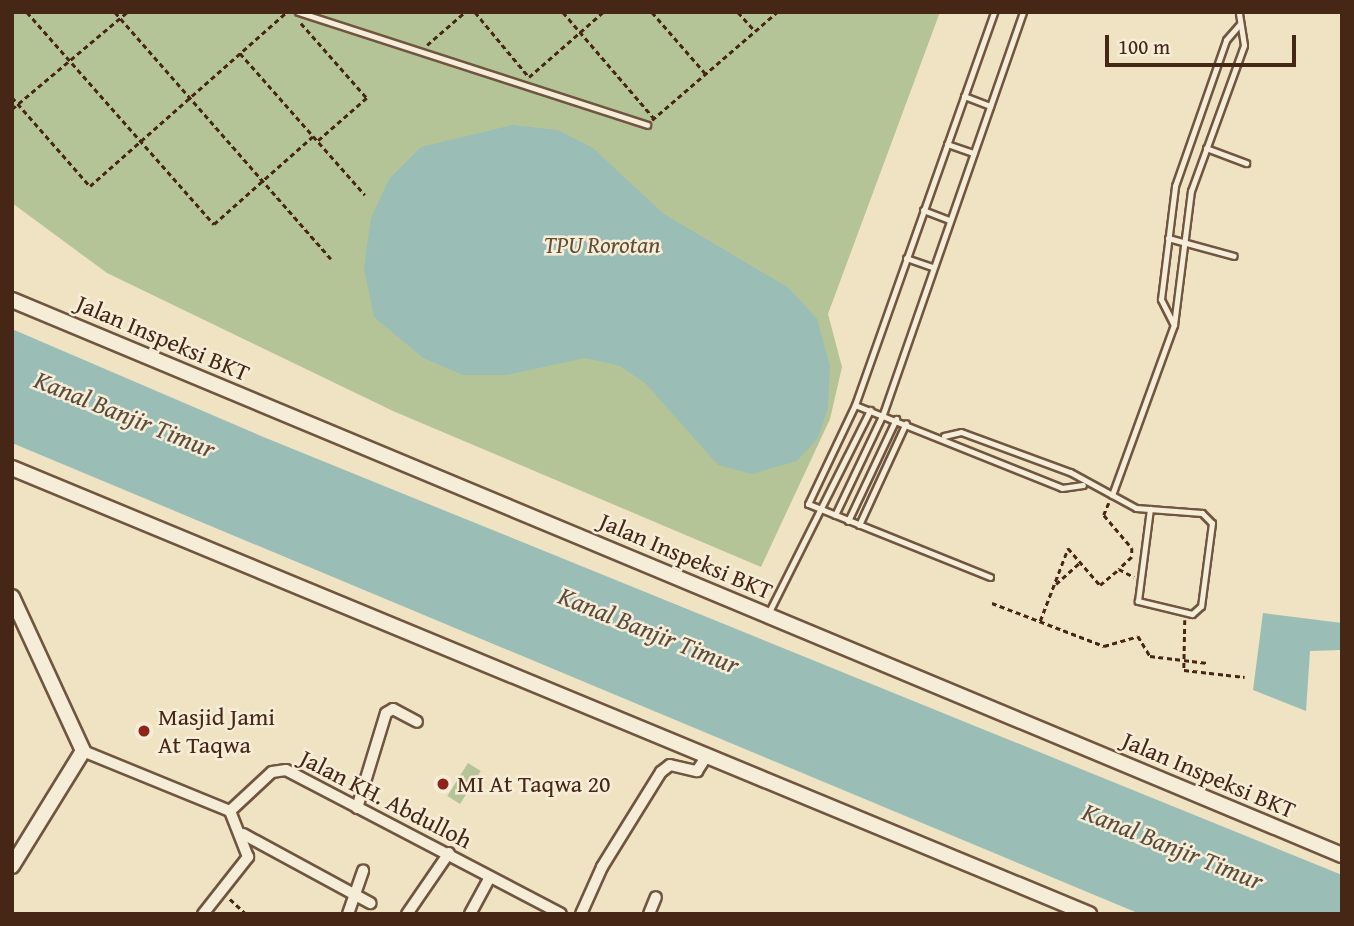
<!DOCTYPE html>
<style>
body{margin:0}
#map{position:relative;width:1354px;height:926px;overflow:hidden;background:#efe3c3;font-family:"Gentium Book Plus",serif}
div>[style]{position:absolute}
.green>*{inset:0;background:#b5c496;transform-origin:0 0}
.water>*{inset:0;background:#9abeb6}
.path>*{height:2.5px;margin-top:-1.25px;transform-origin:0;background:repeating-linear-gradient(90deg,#462615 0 5px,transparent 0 8.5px)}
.roads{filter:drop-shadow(2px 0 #705540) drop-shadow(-2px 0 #705540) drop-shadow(0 2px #705540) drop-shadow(0 -2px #705540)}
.lane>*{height:5px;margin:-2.5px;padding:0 2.5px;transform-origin:2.5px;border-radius:2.5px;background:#f5edd8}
.street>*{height:10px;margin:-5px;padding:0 5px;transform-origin:5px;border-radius:5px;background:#f5edd8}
.secondary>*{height:14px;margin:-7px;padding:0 7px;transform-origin:7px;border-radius:7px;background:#f5edd8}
.dots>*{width:19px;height:19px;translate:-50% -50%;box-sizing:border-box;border:4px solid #f5edd8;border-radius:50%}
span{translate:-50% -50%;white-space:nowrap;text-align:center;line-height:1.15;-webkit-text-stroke:5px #f5edd8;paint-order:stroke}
.park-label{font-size:24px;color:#624e35;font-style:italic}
.street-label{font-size:24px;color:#462615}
.poi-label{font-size:24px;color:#462615}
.left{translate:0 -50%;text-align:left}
.water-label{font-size:26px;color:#5b4c3d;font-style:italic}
.frame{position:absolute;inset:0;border:14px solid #462615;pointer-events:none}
.scale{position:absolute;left:1105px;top:35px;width:191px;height:32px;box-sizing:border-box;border:4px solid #462615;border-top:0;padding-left:9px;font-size:21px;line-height:24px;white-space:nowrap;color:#462615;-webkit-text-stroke:5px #f5edd8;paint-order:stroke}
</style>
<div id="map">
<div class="green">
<div style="clip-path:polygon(12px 12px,940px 12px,828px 314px,842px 367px,830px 419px,761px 567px,393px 411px,107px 273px,12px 203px)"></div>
<div style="left:468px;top:763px;width:15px;height:39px;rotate:32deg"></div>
</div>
<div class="water">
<div style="clip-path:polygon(512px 125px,558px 130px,593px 148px,664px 214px,789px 288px,817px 319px,830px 366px,828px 408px,818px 438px,797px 461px,752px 474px,718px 465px,646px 384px,620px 366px,585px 358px,507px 375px,463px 375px,423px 358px,374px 317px,364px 268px,371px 218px,389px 179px,421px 147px)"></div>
<div style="clip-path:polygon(12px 329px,261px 436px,1342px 875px,1342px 914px,1140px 914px,12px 443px)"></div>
<div style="clip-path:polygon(1263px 613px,1342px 623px,1342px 650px,1310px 651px,1306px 711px,1253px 690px)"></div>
</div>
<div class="path">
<div style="left:27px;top:12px;width:283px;rotate:48.6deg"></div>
<div style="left:214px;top:224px;width:132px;rotate:-41.6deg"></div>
<div style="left:115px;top:12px;width:328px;rotate:48.8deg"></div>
<div style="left:475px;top:12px;width:85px;rotate:50.3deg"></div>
<div style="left:563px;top:12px;width:140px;rotate:49.4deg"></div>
<div style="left:652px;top:12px;width:81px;rotate:49deg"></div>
<div style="left:738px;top:12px;width:25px;rotate:48deg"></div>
<div style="left:301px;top:23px;width:100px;rotate:48.7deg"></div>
<div style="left:367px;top:98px;width:65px;rotate:138.7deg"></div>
<div style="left:427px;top:45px;width:50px;rotate:-41deg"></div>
<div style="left:240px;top:53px;width:189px;rotate:48.6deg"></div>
<div style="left:529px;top:77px;width:98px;rotate:-41.3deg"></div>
<div style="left:12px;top:97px;width:118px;rotate:48.8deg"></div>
<div style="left:90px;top:186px;width:263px;rotate:-41.5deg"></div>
<div style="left:12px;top:109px;width:150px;rotate:-40.1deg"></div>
<div style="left:652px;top:120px;width:165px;rotate:-40.8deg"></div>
<div style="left:1109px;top:503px;width:13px;rotate:113deg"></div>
<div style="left:1104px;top:515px;width:43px;rotate:49.7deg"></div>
<div style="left:1132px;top:548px;width:9px;rotate:90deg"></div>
<div style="left:1132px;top:557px;width:18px;rotate:137deg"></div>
<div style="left:1119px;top:569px;width:17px;rotate:28deg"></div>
<div style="left:1056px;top:584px;width:31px;rotate:-42deg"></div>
<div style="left:992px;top:603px;width:120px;rotate:21deg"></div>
<div style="left:1104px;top:646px;width:35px;rotate:-16deg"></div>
<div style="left:1138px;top:636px;width:23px;rotate:59deg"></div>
<div style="left:1150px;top:656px;width:58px;rotate:6.9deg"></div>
<div style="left:1185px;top:620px;width:50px;rotate:91.1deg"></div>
<div style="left:1184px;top:670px;width:61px;rotate:6.5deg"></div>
<div style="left:1040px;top:621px;width:78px;rotate:-69deg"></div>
<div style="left:1068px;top:548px;width:49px;rotate:49.1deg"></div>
<div style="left:1100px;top:585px;width:25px;rotate:-40deg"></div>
<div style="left:230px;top:899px;width:22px;rotate:43deg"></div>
</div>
<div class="roads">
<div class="lane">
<div style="left:298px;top:12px;width:367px;rotate:17.9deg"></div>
<div style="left:964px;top:96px;width:28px;rotate:21deg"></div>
<div style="left:947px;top:144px;width:28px;rotate:19deg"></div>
<div style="left:1206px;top:148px;width:43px;rotate:20.6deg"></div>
<div style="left:923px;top:210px;width:28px;rotate:21deg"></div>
<div style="left:1168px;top:238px;width:68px;rotate:15.3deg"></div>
<div style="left:906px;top:258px;width:28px;rotate:19deg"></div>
<div style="left:1174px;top:325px;width:29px;rotate:-117deg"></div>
<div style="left:1161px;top:299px;width:114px;rotate:-82.9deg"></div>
<div style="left:1175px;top:186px;width:155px;rotate:-70.7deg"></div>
<div style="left:1226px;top:40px;width:21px;rotate:-49deg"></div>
<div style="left:855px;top:405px;width:223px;rotate:21.8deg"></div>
<div style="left:1062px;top:488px;width:21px;rotate:-8deg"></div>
<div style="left:944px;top:436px;width:17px;rotate:-13deg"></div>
<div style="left:961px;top:432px;width:116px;rotate:20.2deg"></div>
<div style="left:1070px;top:472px;width:75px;rotate:28.6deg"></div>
<div style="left:1136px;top:508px;width:66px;rotate:4.3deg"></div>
<div style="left:1202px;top:513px;width:14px;rotate:45deg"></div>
<div style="left:1212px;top:523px;width:84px;rotate:97.5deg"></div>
<div style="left:1201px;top:606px;width:12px;rotate:138deg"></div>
<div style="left:1192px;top:614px;width:56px;rotate:-166.5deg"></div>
<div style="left:1138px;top:601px;width:93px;rotate:-82.6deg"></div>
<div style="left:1112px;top:495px;width:181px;rotate:-70deg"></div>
<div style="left:1174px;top:325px;width:135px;rotate:-82.8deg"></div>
<div style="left:1191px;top:191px;width:155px;rotate:-70deg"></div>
<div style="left:1244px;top:45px;width:33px;rotate:-99deg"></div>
<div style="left:835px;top:515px;width:112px;rotate:-64.6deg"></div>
<div style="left:883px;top:414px;width:426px;rotate:-70.8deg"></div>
<div style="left:848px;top:521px;width:113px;rotate:-64.8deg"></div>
<div style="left:859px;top:525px;width:112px;rotate:-65.3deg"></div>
<div style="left:990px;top:577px;width:196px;rotate:-158.1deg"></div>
<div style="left:808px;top:504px;width:110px;rotate:-64.6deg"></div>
<div style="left:855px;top:405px;width:417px;rotate:-70.5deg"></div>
<div style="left:769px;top:612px;width:226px;rotate:-63.4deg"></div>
</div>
<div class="street">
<div style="left:83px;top:751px;width:159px;rotate:22.2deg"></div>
<div style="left:357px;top:808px;width:99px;rotate:-73deg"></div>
<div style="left:386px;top:713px;width:8px;rotate:-30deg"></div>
<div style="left:393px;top:709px;width:27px;rotate:28deg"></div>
<div style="left:230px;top:811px;width:57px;rotate:-42.9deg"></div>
<div style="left:272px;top:772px;width:14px;rotate:-8deg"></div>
<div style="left:286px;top:770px;width:310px;rotate:27.6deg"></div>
<div style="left:243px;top:834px;width:145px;rotate:28.5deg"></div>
<div style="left:203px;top:914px;width:73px;rotate:-51.7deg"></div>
<div style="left:248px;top:857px;width:49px;rotate:-111.4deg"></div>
<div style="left:348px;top:914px;width:46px;rotate:-70.8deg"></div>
<div style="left:407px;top:914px;width:74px;rotate:-55.5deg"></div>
<div style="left:470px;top:914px;width:42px;rotate:-61.6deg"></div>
<div style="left:581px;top:914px;width:51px;rotate:-65.9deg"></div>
<div style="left:602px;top:867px;width:112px;rotate:-58.2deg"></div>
<div style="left:661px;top:772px;width:11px;rotate:-38deg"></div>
<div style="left:670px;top:765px;width:28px;rotate:13deg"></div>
<div style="left:697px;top:771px;width:17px;rotate:-57deg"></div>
<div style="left:649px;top:914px;width:18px;rotate:-68deg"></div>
</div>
<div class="secondary">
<div style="left:12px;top:300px;width:1441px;rotate:22.65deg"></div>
<div style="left:12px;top:468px;width:1166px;rotate:22.5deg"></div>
<div style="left:12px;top:597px;width:170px;rotate:65.2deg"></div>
<div style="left:83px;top:751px;width:135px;rotate:121.7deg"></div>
</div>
</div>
<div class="dots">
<div style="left:144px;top:731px;background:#8f2418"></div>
<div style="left:443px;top:784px;background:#8f2418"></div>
</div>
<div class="park-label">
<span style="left:602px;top:245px">TPU Rorotan</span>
</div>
<div class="street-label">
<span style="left:163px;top:338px;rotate:23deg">Jalan Inspeksi BKT</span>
<span style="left:686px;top:556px;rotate:23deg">Jalan Inspeksi BKT</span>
<span style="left:1209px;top:775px;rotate:23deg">Jalan Inspeksi BKT</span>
<span style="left:386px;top:799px;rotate:27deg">Jalan KH. Abdulloh</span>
</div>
<div class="poi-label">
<span class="left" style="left:158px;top:731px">Masjid Jami<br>At Taqwa</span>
<span class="left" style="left:457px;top:784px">MI At Taqwa 20</span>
</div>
<div class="water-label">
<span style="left:125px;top:414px;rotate:22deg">Kanal Banjir Timur</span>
<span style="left:649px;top:630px;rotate:22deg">Kanal Banjir Timur</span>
<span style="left:1173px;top:846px;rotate:22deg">Kanal Banjir Timur</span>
</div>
<div class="frame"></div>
<div class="scale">100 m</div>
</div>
